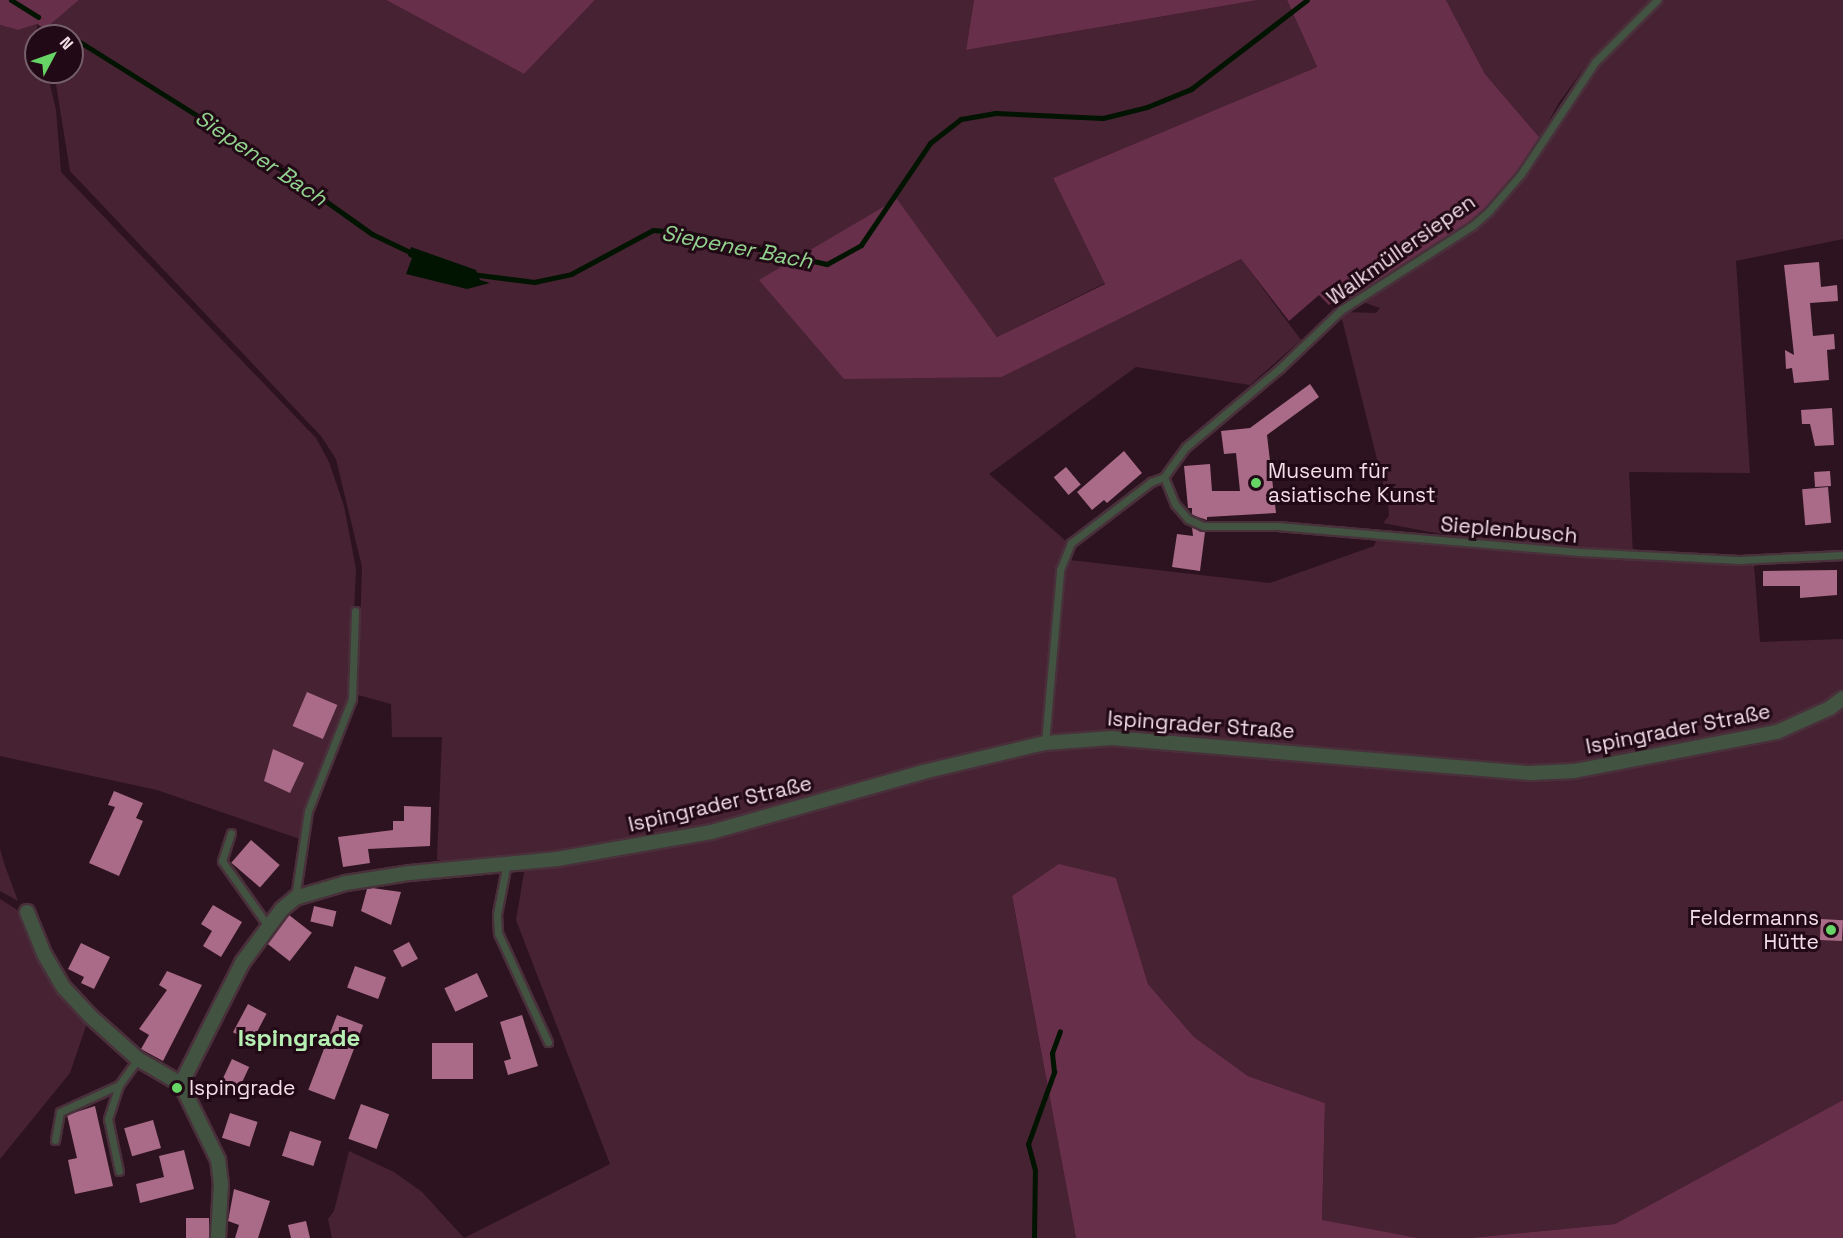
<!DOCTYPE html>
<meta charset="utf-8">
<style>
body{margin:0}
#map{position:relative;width:1843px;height:1238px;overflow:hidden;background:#2d131f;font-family:"Space Grotesk",sans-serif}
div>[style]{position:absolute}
.green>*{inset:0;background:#472233}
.forest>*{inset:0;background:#672f4a}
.water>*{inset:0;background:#011401}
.stream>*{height:5px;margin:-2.5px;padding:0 2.5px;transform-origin:2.5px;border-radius:2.5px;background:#011401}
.building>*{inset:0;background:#a96b87;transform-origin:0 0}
.roads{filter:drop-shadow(2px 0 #49303b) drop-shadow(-2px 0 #49303b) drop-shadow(0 2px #49303b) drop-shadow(0 -2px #49303b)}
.lane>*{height:7px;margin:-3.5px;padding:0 3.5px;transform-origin:3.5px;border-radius:3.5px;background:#425441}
.street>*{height:14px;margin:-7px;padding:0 7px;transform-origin:7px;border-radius:7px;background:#425441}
.dots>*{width:16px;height:16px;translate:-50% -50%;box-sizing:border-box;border:3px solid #220916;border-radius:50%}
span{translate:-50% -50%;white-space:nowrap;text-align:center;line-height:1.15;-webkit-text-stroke:6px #220916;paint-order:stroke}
.street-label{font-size:21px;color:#f2dfe6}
.poi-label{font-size:21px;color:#f2dfe6}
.left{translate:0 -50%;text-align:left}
.right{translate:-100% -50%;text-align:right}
.water-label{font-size:22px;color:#91d38e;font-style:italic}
.quarter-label{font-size:24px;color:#b6efb2;font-weight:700}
.north{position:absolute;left:24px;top:24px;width:60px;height:60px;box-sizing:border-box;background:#220916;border:2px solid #755f69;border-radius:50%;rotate:49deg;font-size:16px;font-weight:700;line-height:24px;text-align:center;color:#f2dfe6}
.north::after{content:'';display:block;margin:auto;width:21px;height:27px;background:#67d466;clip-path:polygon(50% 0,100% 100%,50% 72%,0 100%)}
</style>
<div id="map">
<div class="green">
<div style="clip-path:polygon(79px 0,386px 0,524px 74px,595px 0,974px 0,966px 50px,1258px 0,1287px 0,1317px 67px,1053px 178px,1105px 283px,997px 337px,897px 200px,1002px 377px,1241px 259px,1301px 340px,1250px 385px,1136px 367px,989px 474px,1066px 541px,1057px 570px,1042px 741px,642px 842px,459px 865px,437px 860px,442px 737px,392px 737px,391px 704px,358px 695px,362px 567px,336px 459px,321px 436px,70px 171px,54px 72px,72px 72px,72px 36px,47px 36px,45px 29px)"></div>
<div style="clip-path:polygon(1446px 0,1651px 0,1591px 59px,1558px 104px,1540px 138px,1485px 74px)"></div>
<div style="clip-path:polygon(1662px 0,1843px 0,1843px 239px,1736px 261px,1750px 473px,1629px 472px,1633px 554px,1478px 541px,1383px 523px,1389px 516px,1388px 503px,1342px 319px,1335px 321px,1347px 312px,1376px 313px,1380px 308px,1360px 301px,1477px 227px,1491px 214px,1524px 177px,1597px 65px)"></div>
<div style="clip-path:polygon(37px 24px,36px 72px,47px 72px,56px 110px,61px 172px,316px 438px,329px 462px,344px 506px,356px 569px,350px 698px,300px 839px,157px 790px,0 756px,0 25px,18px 30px)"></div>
<div style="clip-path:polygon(1377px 538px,1579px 556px,1754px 565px,1760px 642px,1843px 639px,1843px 690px,1776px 727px,1733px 741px,1535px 771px,1050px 739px,1065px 574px,1070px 560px,1270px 583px,1374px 546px)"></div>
<div style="clip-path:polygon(1843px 704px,1843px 1100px,1615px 1224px,1470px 1238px,1418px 1238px,1322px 1221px,1325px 1103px,1248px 1076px,1194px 1037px,1148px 984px,1116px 878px,1012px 897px,1076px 1238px,332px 1238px,328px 1219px,334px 1211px,349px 1151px,394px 1172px,422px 1192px,464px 1238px,610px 1164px,516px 920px,525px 867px,820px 805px,1051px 746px,1092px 741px,1530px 775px,1732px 747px,1811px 726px)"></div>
<div style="clip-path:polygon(0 849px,5px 866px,18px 901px,0 891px)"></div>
<div style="clip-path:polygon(0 899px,24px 914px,89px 1017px,70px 1073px,0 1159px)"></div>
</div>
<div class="forest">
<div style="clip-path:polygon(0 0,79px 0,45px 29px,37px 24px,18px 30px,0 25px)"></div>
<div style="clip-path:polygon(386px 0,595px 0,524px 74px)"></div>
<div style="clip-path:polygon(974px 0,1258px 0,966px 50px)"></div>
<div style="clip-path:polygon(1287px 0,1446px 0,1485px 74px,1540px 138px,1501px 193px,1468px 224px,1347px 302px,1341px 297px,1329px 305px,1319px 295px,1289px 321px,1241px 259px,1002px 377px,844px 379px,759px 280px,897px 199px,997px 337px,1105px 284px,1053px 178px,1317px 67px)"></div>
<div style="clip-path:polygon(1059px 864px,1116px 878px,1148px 984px,1194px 1037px,1248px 1076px,1325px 1103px,1322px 1220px,1418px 1238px,1076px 1238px,1012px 896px)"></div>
<div style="clip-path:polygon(1843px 1100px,1843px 1238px,1470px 1238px,1615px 1224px)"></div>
</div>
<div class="water">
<div style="clip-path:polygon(411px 247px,476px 270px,480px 280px,490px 283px,467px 289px,406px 274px,412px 258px,408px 256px)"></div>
</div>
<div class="stream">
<div style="left:11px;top:0;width:32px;rotate:32deg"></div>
<div style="left:56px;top:27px;width:17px;rotate:33deg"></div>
<div style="left:72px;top:37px;width:228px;rotate:32.1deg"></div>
<div style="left:265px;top:158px;width:131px;rotate:35.4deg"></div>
<div style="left:372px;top:234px;width:47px;rotate:25.5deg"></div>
<div style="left:471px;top:274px;width:64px;rotate:7.2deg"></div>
<div style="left:534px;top:282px;width:38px;rotate:-12deg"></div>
<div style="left:571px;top:274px;width:93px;rotate:-28.2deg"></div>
<div style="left:653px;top:230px;width:34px;rotate:5deg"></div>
<div style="left:687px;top:233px;width:143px;rotate:12.5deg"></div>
<div style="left:827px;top:264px;width:39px;rotate:-29deg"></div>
<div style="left:861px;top:245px;width:123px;rotate:-55.9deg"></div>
<div style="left:930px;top:143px;width:39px;rotate:-38deg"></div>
<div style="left:961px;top:119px;width:35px;rotate:-10deg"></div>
<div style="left:995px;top:113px;width:108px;rotate:2.7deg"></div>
<div style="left:1103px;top:118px;width:45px;rotate:-14deg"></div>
<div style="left:1147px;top:107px;width:48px;rotate:-22.2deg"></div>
<div style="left:1191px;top:89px;width:146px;rotate:-37.5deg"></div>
<div style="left:1034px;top:1238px;width:68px;rotate:-89.2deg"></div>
<div style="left:1035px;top:1170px;width:27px;rotate:-105deg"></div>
<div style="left:1028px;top:1144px;width:77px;rotate:-70.1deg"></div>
<div style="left:1054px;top:1072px;width:19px;rotate:-96deg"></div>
<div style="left:1052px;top:1053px;width:23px;rotate:-70deg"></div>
</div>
<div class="building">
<div style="clip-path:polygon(1819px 262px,1821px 287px,1837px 285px,1838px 301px,1810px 303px,1813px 336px,1834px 334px,1835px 349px,1827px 350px,1829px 380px,1794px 383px,1792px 368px,1786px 369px,1785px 350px,1794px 355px,1784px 265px)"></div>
<div style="clip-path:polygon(1310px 384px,1319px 397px,1267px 435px,1276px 513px,1207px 517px,1207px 520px,1192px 515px,1192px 508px,1188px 508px,1184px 466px,1210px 464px,1212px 491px,1240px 491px,1236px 453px,1224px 454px,1221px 431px,1250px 428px)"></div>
<div style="clip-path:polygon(1832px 408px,1834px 445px,1815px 446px,1810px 424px,1802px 424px,1801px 410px)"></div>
<div style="clip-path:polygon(1124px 451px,1142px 473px,1107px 503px,1104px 500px,1092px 510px,1077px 492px)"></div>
<div style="left:1066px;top:467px;width:23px;height:16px;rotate:50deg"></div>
<div style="left:1830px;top:471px;width:15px;height:16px;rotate:86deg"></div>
<div style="left:1828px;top:487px;width:36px;height:26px;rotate:85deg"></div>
<div style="clip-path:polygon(1192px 527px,1205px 532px,1200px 571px,1172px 567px,1177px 534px,1193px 536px)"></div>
<div style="clip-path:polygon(1837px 570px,1837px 595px,1800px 598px,1800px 586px,1763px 586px,1763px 571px)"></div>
<div style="left:307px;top:692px;width:33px;height:37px;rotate:23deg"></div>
<div style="clip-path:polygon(273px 749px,304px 763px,290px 793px,264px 781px)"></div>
<div style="clip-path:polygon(114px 791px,143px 803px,136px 818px,143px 821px,119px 876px,89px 863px,115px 807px,108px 805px)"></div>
<div style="clip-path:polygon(404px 806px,431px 807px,430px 846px,368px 849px,370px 863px,343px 867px,338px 837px,393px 830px,393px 821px,404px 821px)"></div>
<div style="left:251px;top:840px;width:38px;height:30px;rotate:41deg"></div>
<div style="clip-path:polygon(372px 888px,401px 892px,391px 925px,361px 911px,367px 889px)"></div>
<div style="clip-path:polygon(213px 905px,242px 922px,221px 957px,203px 946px,212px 931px,201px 924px)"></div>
<div style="left:314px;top:906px;width:23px;height:16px;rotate:13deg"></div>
<div style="left:289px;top:915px;width:29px;height:36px;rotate:38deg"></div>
<div style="left:1821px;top:919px;width:22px;height:21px;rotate:3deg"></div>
<div style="left:409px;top:942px;width:19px;height:18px;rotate:62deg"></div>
<div style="clip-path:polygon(81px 943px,110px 957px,94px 989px,81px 983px,84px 977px,68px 969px)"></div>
<div style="left:355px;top:966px;width:33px;height:23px;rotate:20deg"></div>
<div style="clip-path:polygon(167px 971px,202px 985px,163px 1061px,141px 1049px,149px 1035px,139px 1029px,167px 990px,159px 985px)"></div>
<div style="left:477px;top:973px;width:26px;height:36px;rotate:65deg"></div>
<div style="left:248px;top:1004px;width:21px;height:32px;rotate:28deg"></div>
<div style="left:337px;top:1015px;width:28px;height:80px;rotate:21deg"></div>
<div style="clip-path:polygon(522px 1015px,538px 1066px,508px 1075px,504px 1061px,511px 1059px,500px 1022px)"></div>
<div style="left:432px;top:1043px;width:41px;height:36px"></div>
<div style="left:232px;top:1059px;width:19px;height:23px;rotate:25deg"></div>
<div style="left:361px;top:1104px;width:30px;height:37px;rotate:20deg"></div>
<div style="clip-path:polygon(95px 1106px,113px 1186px,75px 1194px,68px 1160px,77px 1158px,67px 1115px)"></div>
<div style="left:230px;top:1113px;width:29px;height:26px;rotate:18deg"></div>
<div style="left:153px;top:1120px;width:29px;height:30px;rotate:74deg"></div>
<div style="left:290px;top:1131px;width:33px;height:26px;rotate:18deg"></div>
<div style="clip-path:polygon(184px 1150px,194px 1189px,140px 1203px,136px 1184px,164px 1177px,159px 1156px)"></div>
<div style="clip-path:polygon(234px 1189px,270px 1201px,258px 1238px,235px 1238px,239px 1225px,228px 1221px)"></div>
<div style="left:209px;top:1218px;width:20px;height:23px;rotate:90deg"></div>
<div style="clip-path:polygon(306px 1221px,310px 1238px,291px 1238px,288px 1225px)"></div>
</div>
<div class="roads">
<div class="lane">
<div style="left:1164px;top:477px;width:29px;rotate:68deg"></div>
<div style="left:1175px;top:504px;width:20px;rotate:49deg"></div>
<div style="left:1188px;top:519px;width:17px;rotate:25deg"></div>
<div style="left:1203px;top:526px;width:74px"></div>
<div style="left:1277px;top:526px;width:304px;rotate:4.9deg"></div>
<div style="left:1580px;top:552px;width:159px;rotate:2.9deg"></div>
<div style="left:1739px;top:560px;width:104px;rotate:-2.8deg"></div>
<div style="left:1164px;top:477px;width:37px;rotate:-54deg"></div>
<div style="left:1186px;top:447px;width:123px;rotate:-40deg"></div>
<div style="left:1280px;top:368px;width:84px;rotate:-43.6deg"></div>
<div style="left:1341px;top:310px;width:156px;rotate:-32.7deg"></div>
<div style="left:1472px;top:226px;width:23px;rotate:-41deg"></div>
<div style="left:1489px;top:211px;width:49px;rotate:-49.1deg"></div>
<div style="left:1521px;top:174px;width:134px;rotate:-56.5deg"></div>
<div style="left:1595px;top:62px;width:88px;rotate:-45deg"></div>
<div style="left:1045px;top:743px;width:174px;rotate:-85deg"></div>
<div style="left:1060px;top:570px;width:29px;rotate:-68deg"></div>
<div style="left:1071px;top:543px;width:101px;rotate:-37.3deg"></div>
<div style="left:1151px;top:482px;width:14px;rotate:-21deg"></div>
<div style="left:231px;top:833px;width:29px;rotate:108deg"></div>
<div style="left:222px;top:861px;width:80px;rotate:54.7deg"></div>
<div style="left:507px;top:863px;width:52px;rotate:101.1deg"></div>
<div style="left:497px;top:914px;width:19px;rotate:87deg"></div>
<div style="left:498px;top:933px;width:120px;rotate:65.4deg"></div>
<div style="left:295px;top:898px;width:88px;rotate:-81.5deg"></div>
<div style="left:308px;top:811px;width:120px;rotate:-68.6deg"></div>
<div style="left:352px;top:699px;width:88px;rotate:-88deg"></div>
<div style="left:119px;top:1085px;width:36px;rotate:108deg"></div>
<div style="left:108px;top:1119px;width:53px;rotate:78.1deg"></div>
<div style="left:55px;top:1140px;width:28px;rotate:-80deg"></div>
<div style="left:60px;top:1112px;width:65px;rotate:-24.6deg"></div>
<div style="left:119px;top:1085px;width:32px;rotate:-54deg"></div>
</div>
<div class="street">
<div style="left:27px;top:912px;width:45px;rotate:68deg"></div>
<div style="left:44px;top:954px;width:39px;rotate:60deg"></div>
<div style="left:64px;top:988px;width:38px;rotate:47deg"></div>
<div style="left:90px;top:1016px;width:64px;rotate:41.9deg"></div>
<div style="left:138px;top:1059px;width:50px;rotate:30.2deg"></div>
<div style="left:181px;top:1084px;width:85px;rotate:64deg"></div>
<div style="left:218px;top:1160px;width:23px;rotate:83deg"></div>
<div style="left:221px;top:1183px;width:55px;rotate:93.1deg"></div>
<div style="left:181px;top:1084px;width:136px;rotate:-63.2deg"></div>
<div style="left:242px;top:963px;width:67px;rotate:-53.5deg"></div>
<div style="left:282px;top:909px;width:17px;rotate:-40deg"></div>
<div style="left:295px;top:898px;width:53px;rotate:-16.4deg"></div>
<div style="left:346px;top:883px;width:65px;rotate:-8.9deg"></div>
<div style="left:410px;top:873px;width:148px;rotate:-5.4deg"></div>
<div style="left:557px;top:859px;width:156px;rotate:-9.9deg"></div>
<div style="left:711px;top:832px;width:220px;rotate:-15.8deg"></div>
<div style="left:923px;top:772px;width:125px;rotate:-13.4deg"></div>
<div style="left:1045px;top:743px;width:67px;rotate:-4.3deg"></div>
<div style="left:1112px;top:738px;width:420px;rotate:4.8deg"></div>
<div style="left:1531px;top:773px;width:43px;rotate:-2.7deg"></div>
<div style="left:1574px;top:771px;width:207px;rotate:-10.9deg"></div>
<div style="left:1777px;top:732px;width:58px;rotate:-24.4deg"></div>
<div style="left:1830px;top:708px;width:16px;rotate:-38deg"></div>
</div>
</div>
<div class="dots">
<div style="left:1256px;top:483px;background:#67d466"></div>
<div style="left:1831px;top:930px;background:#67d466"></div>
<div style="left:177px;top:1088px;background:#67d466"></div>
</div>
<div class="street-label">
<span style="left:1401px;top:250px;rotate:-35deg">Walkmüllersiepen</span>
<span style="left:1509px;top:530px;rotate:5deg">Sieplenbusch</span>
<span style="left:1201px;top:725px;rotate:4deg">Ispingrader Straße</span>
<span style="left:1678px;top:729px;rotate:-11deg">Ispingrader Straße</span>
<span style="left:720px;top:804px;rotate:-13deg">Ispingrader Straße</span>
</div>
<div class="poi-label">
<span class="left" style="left:1268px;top:483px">Museum für<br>asiatische Kunst</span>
<span class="right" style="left:1819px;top:930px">Feldermanns<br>Hütte</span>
<span class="left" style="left:189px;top:1088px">Ispingrade</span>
</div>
<div class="water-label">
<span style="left:261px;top:158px;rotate:34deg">Siepener Bach</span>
<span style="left:737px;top:247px;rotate:11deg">Siepener Bach</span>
</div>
<div class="quarter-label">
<span style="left:299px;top:1038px">Ispingrade</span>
</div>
<div class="north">N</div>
</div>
